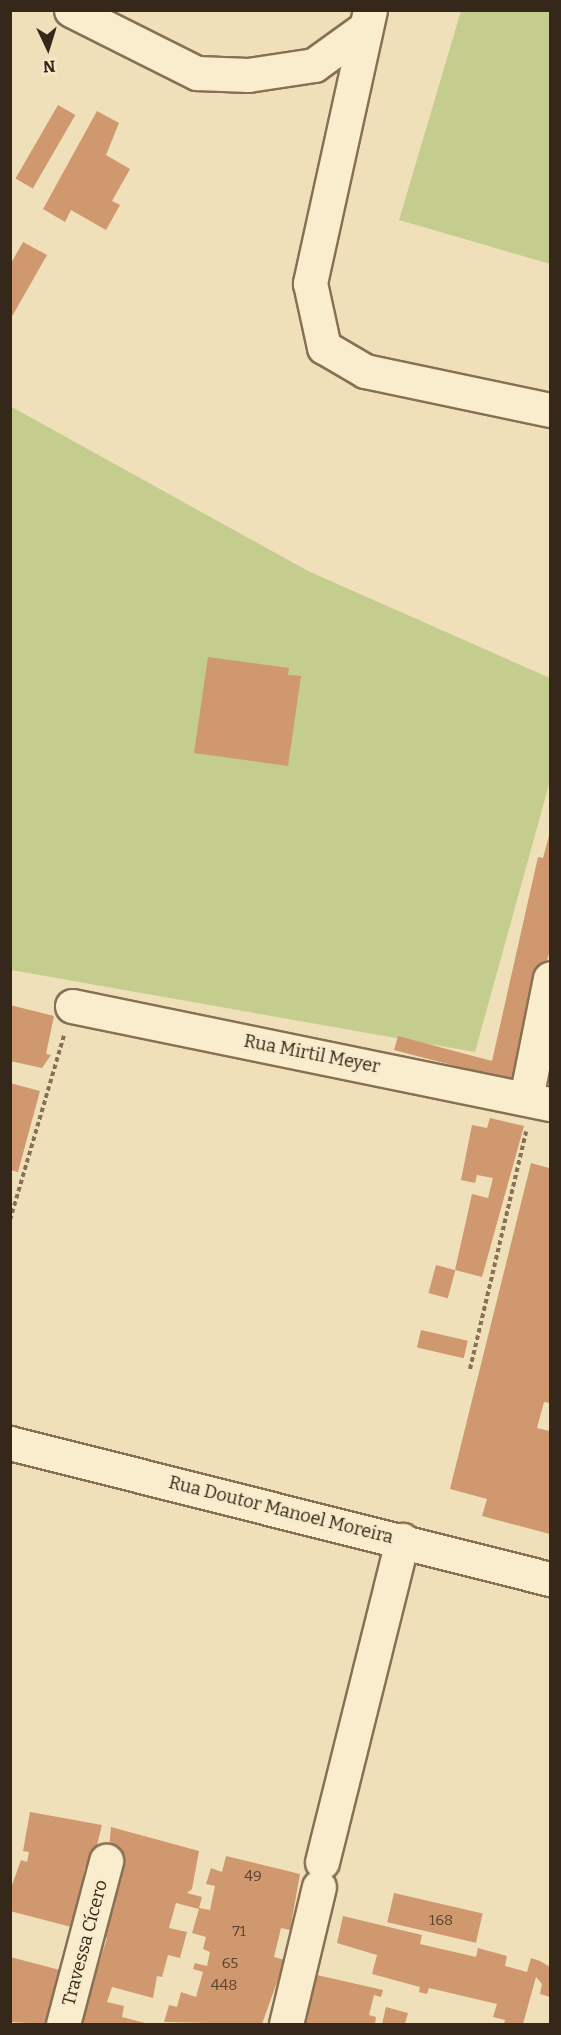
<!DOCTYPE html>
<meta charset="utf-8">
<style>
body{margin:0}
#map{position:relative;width:561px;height:2035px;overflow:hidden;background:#efe0ba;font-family:Bitter,serif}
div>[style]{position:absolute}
.green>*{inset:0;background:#c5cd8e}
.building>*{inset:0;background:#d0986e;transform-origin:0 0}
.path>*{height:4px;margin-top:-2px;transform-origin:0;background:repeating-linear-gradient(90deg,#877054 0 4.5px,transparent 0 7.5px)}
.roads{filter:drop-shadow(2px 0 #877054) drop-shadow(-2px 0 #877054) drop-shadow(0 2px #877054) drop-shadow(0 -2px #877054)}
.minor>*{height:33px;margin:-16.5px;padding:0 16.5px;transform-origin:16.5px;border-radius:16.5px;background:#faedcd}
span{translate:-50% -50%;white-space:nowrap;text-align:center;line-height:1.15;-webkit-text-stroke:4.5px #f7eaca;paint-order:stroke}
.number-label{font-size:15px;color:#5c432f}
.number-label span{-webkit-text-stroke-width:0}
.street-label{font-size:18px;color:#35271a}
.frame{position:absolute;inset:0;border:12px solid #35271a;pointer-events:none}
.north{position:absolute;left:18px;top:18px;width:60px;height:60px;-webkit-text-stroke:4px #f7eaca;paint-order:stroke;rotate:176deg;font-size:16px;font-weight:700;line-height:24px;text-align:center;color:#35271a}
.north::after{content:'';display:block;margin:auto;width:21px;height:27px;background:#35271a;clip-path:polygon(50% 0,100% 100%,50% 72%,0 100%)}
</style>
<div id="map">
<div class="green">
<div style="clip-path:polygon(461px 11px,550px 11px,550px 264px,399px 220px)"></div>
<div style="clip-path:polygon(10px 406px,308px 571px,550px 678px,550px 781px,475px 1052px,11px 970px)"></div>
</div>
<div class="building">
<div style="left:58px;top:105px;width:20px;height:85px;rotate:30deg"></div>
<div style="clip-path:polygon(97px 111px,119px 123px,106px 155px,130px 169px,112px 201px,120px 205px,106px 230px,71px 210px,65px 222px,43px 209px)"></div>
<div style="clip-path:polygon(23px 242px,47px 255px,10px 320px,10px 265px)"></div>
<div style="clip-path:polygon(208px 657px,289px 668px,288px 675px,301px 676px,288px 766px,194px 753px)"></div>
<div style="clip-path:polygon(550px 832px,550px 950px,513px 1081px,394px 1050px,398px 1036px,492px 1061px,538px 857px,543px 858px)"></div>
<div style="clip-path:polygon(10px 1005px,54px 1016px,46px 1054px,51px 1055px,42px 1068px,10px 1061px)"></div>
<div style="clip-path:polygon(10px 1083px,40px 1091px,18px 1172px,10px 1170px)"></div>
<div style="clip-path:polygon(490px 1118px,524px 1126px,482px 1277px,455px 1270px,472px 1194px,488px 1198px,493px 1178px,477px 1175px,475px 1183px,461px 1180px,472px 1125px,487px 1128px)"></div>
<div style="clip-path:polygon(531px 1163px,549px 1168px,550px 1163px,550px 1403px,544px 1402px,537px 1428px,550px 1431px,550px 1534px,482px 1516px,487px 1499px,450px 1489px)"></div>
<div style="left:436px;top:1265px;width:20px;height:29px;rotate:15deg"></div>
<div style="left:421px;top:1330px;width:48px;height:18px;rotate:13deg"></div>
<div style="clip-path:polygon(30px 1812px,102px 1825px,91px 1869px,85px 1867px,82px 1884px,86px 1886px,75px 1928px,10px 1911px,12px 1885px,21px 1860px,27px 1862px,29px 1852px,23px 1851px)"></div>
<div style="clip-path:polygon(111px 1827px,199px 1851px,192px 1889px,187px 1893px,202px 1897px,199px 1908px,210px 1910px,215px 1886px,206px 1884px,211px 1868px,222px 1872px,226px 1856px,300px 1874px,290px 1930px,281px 1928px,274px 1957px,285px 1960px,262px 2024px,164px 2022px,169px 2005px,177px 2007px,181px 1992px,196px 1997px,203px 1972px,193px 1969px,195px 1963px,207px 1966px,210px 1952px,203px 1949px,206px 1937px,192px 1933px,199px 1909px,176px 1903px,169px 1928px,187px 1932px,180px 1958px,168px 1955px,162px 1977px,157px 1976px,153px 1998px,112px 1987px,107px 2002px,124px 2006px,122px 2017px,149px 2024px,80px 2024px,107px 1938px,101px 1935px)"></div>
<div style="left:394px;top:1893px;width:91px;height:30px;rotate:13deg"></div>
<div style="clip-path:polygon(343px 1916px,422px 1935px,420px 1944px,476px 1957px,478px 1948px,507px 1956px,505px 1966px,527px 1972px,531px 1958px,540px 1961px,550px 1967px,550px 1997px,540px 1994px,542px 1984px,536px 1977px,523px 2024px,504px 2024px,505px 2020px,493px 2017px,497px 2004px,429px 1988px,427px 1994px,419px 1992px,420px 1987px,372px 1974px,377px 1955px,337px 1943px)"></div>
<div style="clip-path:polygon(10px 1957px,60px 1970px,46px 2024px,10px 2022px)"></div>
<div style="clip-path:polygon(317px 1975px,383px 1990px,381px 1997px,374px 1995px,369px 2015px,376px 2017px,375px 2024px,304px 2024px)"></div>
<div style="clip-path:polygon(386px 2007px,408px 2013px,405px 2024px,382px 2024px)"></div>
</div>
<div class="path">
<div style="left:10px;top:1220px;width:193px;rotate:-73.7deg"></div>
<div style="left:470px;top:1369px;width:244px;rotate:-76.7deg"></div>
</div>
<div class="roads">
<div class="minor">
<div style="left:71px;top:10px;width:141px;rotate:26.6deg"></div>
<div style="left:197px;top:73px;width:51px;rotate:2.2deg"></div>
<div style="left:248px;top:75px;width:67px;rotate:-8.6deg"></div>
<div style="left:314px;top:65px;width:62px;rotate:-35.8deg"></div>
<div style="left:370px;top:10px;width:280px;rotate:102.4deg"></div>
<div style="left:310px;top:283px;width:66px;rotate:77.7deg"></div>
<div style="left:324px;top:347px;width:48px;rotate:30.3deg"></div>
<div style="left:365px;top:371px;width:189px;rotate:11.9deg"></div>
<div style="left:72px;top:1006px;width:488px;rotate:11.6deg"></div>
<div style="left:526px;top:1098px;width:122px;rotate:-78.7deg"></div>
<div style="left:10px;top:1443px;width:557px;rotate:14.14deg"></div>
<div style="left:322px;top:1862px;width:332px;rotate:-76deg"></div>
<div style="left:63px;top:2024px;width:169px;rotate:-75.2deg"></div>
<div style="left:286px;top:2024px;width:141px;rotate:-76.5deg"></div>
</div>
</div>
<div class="number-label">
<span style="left:253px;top:1877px">49</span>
<span style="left:441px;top:1921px">168</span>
<span style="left:239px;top:1932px">71</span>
<span style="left:230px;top:1964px">65</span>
<span style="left:224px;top:1986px">448</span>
</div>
<div class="street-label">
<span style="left:312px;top:1054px;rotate:11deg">Rua Mirtil Meyer</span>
<span style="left:281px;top:1510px;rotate:14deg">Rua Doutor Manoel Moreira</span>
<span style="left:85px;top:1943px;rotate:-75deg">Travessa Cícero</span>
</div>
<div class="frame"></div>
<div class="north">N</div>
</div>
